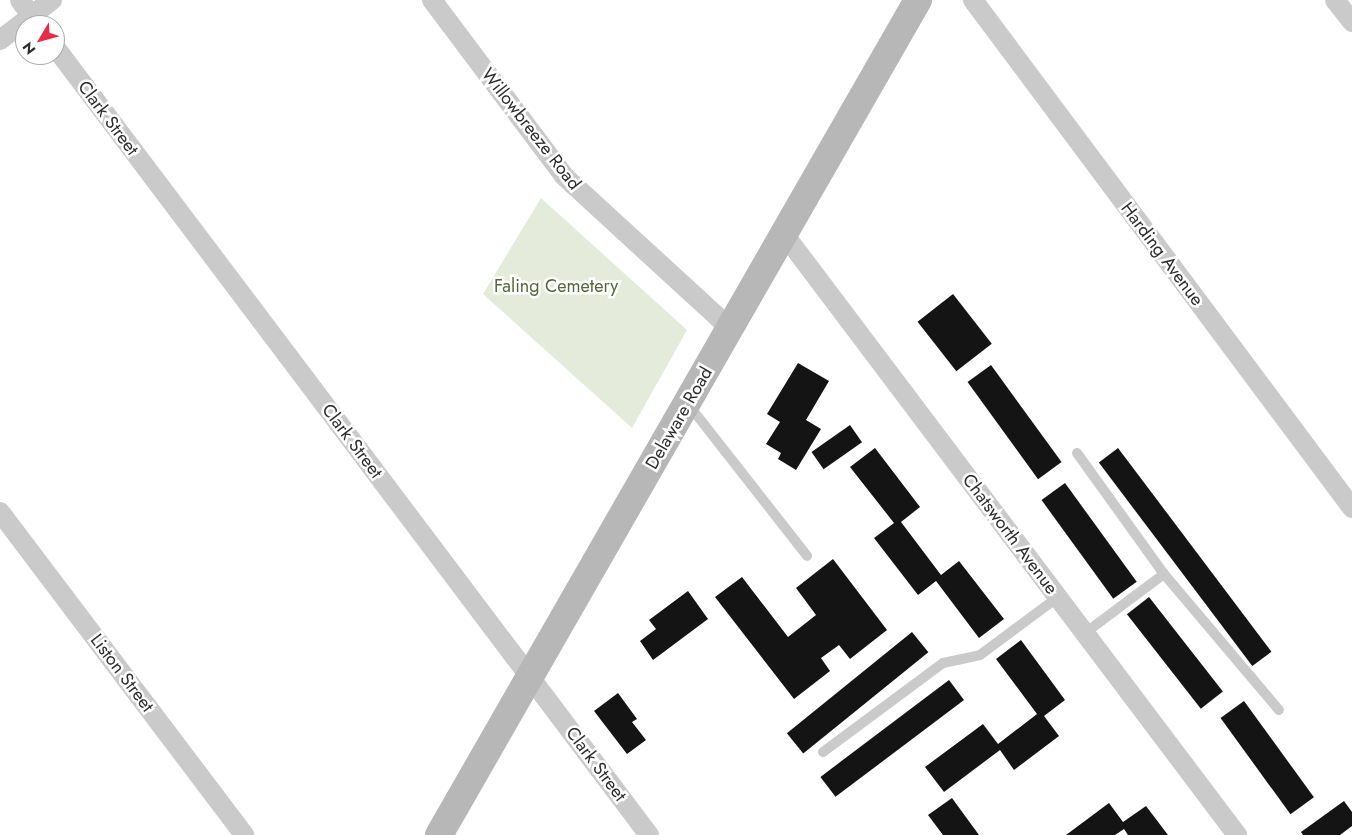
<!DOCTYPE html>
<style>
body{margin:0}
#map{position:relative;width:1352px;height:835px;overflow:hidden;background:#fff;font-family:Jost,sans-serif}
div>[style]{position:absolute}
.green>*{inset:0;background:#e4ebda}
.building>*{inset:0;background:#141414;transform-origin:0 0}
.lane>*{height:10px;margin:-5px;padding:0 5px;transform-origin:5px;border-radius:5px;background:#cacaca}
.street>*{height:20px;margin:-10px;padding:0 10px;transform-origin:10px;border-radius:10px;background:#cacaca}
.secondary>*{height:28px;margin:-14px;padding:0 14px;transform-origin:14px;border-radius:14px;background:#b7b7b7}
span{translate:-50% -50%;white-space:nowrap;text-align:center;line-height:1.15;-webkit-text-stroke:5px #fff;paint-order:stroke}
.street-label{font-size:18px;color:#2d2d2d}
.park-label{font-size:18px;color:#546939}
.north{position:absolute;left:15px;top:15px;width:50px;height:50px;box-sizing:border-box;background:#fff;border:1px solid #ababab;border-radius:50%;rotate:233deg;font-size:14px;font-weight:700;line-height:20px;text-align:center;color:#2d2d2d}
.north::after{content:'';display:block;margin:auto;width:18px;height:22px;background:#e92a47;clip-path:polygon(50% 0,100% 100%,50% 72%,0 100%)}
</style>
<div id="map">
<div class="green">
<div style="clip-path:polygon(541px 198px,687px 330px,632px 428px,483px 294px)"></div>
</div>
<div class="building">
<div style="left:953px;top:294px;width:63px;height:45px;rotate:52deg"></div>
<div style="clip-path:polygon(798px 363px,829px 381px,806px 420px,821px 429px,796px 470px,778px 459px,781px 453px,766px 444px,780px 422px,767px 414px)"></div>
<div style="left:991px;top:365px;width:120px;height:29px;rotate:54deg"></div>
<div style="left:850px;top:425px;width:21px;height:47px;rotate:55deg"></div>
<div style="clip-path:polygon(875px 448px,920px 507px,901px 522px,941px 575px,959px 561px,1004px 619px,979px 638px,936px 581px,918px 595px,874px 538px,894px 523px,850px 467px)"></div>
<div style="left:1118px;top:448px;width:255px;height:24px;rotate:53deg"></div>
<div style="left:1065px;top:483px;width:122px;height:29px;rotate:54deg"></div>
<div style="clip-path:polygon(833px 559px,887px 630px,850px 659px,839px 645px,821px 658px,830px 671px,794px 699px,715px 597px,742px 577px,788px 637px,816px 615px,796px 588px)"></div>
<div style="clip-path:polygon(688px 591px,708px 619px,653px 660px,640px 641px,656px 629px,649px 620px)"></div>
<div style="left:1149px;top:597px;width:120px;height:28px;rotate:52deg"></div>
<div style="left:912px;top:632px;width:26px;height:161px;rotate:51deg"></div>
<div style="clip-path:polygon(1021px 640px,1065px 700px,1044px 716px,1059px 736px,1014px 770px,1000px 750px,944px 792px,925px 767px,983px 724px,998px 744px,1037px 714px,996px 659px)"></div>
<div style="left:949px;top:680px;width:25px;height:161px;rotate:53deg"></div>
<div style="clip-path:polygon(618px 693px,637px 719px,632px 722px,646px 740px,627px 754px,594px 711px)"></div>
<div style="left:1244px;top:701px;width:119px;height:29px;rotate:54deg"></div>
<div style="clip-path:polygon(952px 798px,979px 835px,943px 835px,928px 815px)"></div>
<div style="clip-path:polygon(1344px 801px,1352px 812px,1352px 826px,1340px 835px,1303px 835px,1301px 832px)"></div>
<div style="clip-path:polygon(1109px 803px,1123px 822px,1146px 806px,1168px 835px,1128px 835px,1124px 829px,1115px 835px,1066px 835px)"></div>
</div>
<div class="lane">
<div style="left:688px;top:404px;width:193px;rotate:51.9deg"></div>
<div style="left:1077px;top:453px;width:149px;rotate:54.3deg"></div>
<div style="left:1164px;top:574px;width:99px;rotate:143.2deg"></div>
<div style="left:1164px;top:574px;width:178px;rotate:49.8deg"></div>
<div style="left:823px;top:752px;width:149px;rotate:-36.6deg"></div>
<div style="left:943px;top:663px;width:38px;rotate:-12deg"></div>
<div style="left:980px;top:655px;width:97px;rotate:-36.6deg"></div>
</div>
<div class="street">
<div style="left:20px;top:0;width:31px;rotate:54deg"></div>
<div style="left:432px;top:0;width:221px;rotate:53.1deg"></div>
<div style="left:565px;top:177px;width:224px;rotate:42.5deg"></div>
<div style="left:973px;top:0;width:634px;rotate:53.27deg"></div>
<div style="left:1335px;top:0;width:28px;rotate:52deg"></div>
<div style="left:0;top:40px;width:66px;rotate:-37.6deg"></div>
<div style="left:55px;top:47px;width:987px;rotate:52.99deg"></div>
<div style="left:784px;top:234px;width:753px;rotate:52.99deg"></div>
<div style="left:0;top:512px;width:405px;rotate:52.9deg"></div>
</div>
<div class="secondary">
<div style="left:439px;top:835px;width:963px;rotate:-60.16deg"></div>
</div>
<div class="street-label">
<span style="left:108px;top:118px;rotate:53deg">Clark Street</span>
<span style="left:531px;top:129px;rotate:52deg">Willowbreeze Road</span>
<span style="left:1162px;top:254px;rotate:53deg">Harding Avenue</span>
<span style="left:679px;top:418px;rotate:-60deg">Delaware Road</span>
<span style="left:352px;top:441px;rotate:53deg">Clark Street</span>
<span style="left:1010px;top:534px;rotate:53deg">Chatsworth Avenue</span>
<span style="left:122px;top:673px;rotate:53deg">Liston Street</span>
<span style="left:596px;top:764px;rotate:53deg">Clark Street</span>
</div>
<div class="park-label">
<span style="left:556px;top:286px">Faling Cemetery</span>
</div>
<div class="north">N</div>
</div>
